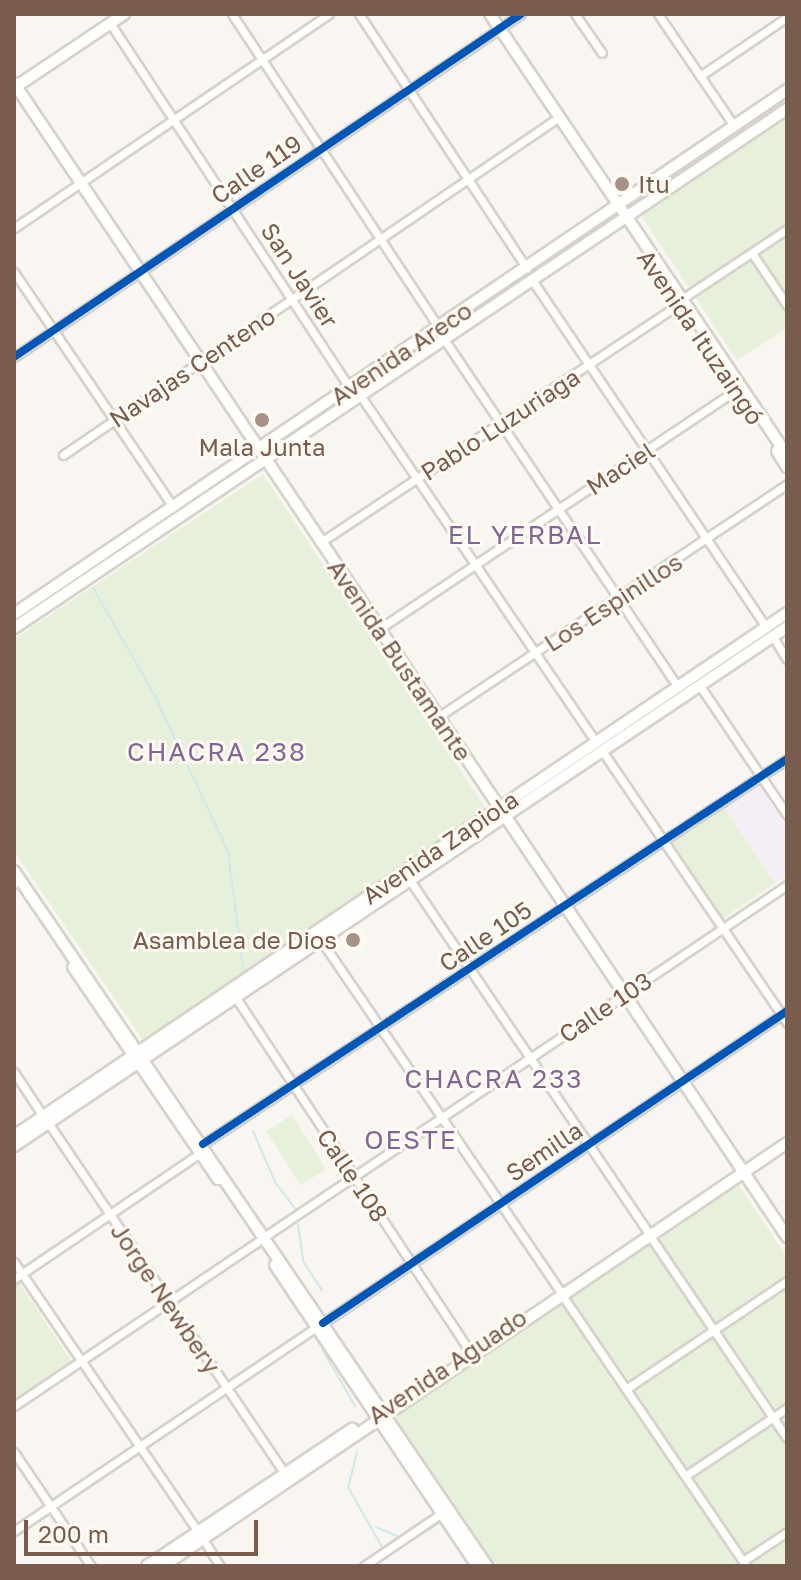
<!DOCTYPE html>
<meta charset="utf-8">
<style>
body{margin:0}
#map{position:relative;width:801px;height:1580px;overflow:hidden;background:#f9f5f0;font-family:"Golos Text",sans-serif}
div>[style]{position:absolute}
.education>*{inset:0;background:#f6eef6}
.green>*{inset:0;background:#e7f0db;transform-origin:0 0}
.stream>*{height:2px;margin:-1px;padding:0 1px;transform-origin:1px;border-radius:1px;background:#d0e8ea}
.roads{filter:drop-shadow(2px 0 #d7d1cb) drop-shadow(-2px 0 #d7d1cb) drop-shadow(0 2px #d7d1cb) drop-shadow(0 -2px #d7d1cb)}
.street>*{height:7px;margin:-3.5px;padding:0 3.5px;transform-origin:3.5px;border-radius:3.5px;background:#fefefd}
.secondary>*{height:10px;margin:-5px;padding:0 5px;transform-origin:5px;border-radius:5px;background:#fefefd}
.cycleway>*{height:8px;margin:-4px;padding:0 4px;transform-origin:4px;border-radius:4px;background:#0057b8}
.dots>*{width:22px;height:22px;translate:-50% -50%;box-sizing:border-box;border:4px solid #fffaf3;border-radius:50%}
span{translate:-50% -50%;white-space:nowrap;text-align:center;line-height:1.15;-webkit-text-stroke:6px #fffaf3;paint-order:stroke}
.street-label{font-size:24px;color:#7a5c4d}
.poi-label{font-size:24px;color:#7a5c4d}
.left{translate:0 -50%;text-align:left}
.right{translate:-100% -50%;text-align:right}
.neighbourhood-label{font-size:26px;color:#846695;letter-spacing:2px}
.frame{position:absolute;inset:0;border:16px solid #7a5c4d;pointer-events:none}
.scale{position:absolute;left:24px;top:1520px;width:234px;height:36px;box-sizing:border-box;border:4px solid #7a5c4d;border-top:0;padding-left:10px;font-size:24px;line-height:28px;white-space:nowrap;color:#7a5c4d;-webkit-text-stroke:6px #fffaf3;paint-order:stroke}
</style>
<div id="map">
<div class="education">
<div style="clip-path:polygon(758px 784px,787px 828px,787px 876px,776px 883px,724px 807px)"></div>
</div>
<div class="green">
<div style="clip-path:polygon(787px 116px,787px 328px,737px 360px,640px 214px)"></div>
<div style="clip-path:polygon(263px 474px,486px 809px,145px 1043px,14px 851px,14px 639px)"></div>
<div style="left:724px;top:807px;width:92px;height:65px;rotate:56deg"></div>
<div style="left:292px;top:1115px;width:64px;height:30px;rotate:58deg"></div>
<div style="clip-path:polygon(736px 1181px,787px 1257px,787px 1566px,491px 1566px,389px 1414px)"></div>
<div style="clip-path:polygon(18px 1281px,72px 1362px,14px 1400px,14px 1284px)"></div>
</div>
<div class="stream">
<div style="left:93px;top:588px;width:122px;rotate:60.1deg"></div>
<div style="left:154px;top:694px;width:174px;rotate:64.8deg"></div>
<div style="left:228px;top:851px;width:125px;rotate:82.6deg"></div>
<div style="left:253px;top:1131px;width:56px;rotate:66.7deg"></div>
<div style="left:275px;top:1182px;width:35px;rotate:53deg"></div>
<div style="left:298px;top:1224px;width:37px;rotate:82deg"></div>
<div style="left:303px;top:1261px;width:35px;rotate:57deg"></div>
<div style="left:322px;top:1349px;width:66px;rotate:59.9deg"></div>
<div style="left:357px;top:1452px;width:36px;rotate:104deg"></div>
<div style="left:348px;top:1487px;width:69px;rotate:60.5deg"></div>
<div style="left:376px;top:1527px;width:23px;rotate:23deg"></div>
<div style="left:409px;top:1542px;width:36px;rotate:-32deg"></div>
<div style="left:440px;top:1523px;width:52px;rotate:55.1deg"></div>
<div style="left:373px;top:1566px;width:11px;rotate:-41deg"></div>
</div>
<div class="roads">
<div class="street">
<div style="left:232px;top:14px;width:376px;rotate:56.6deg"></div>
<div style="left:359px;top:14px;width:305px;rotate:56.6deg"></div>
<div style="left:575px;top:14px;width:47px;rotate:55.3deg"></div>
<div style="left:658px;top:14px;width:135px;rotate:55.8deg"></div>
<div style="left:110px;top:23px;width:437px;rotate:56.7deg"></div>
<div style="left:700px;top:76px;width:105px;rotate:-34.1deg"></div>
<div style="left:14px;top:228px;width:381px;rotate:-34.2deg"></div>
<div style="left:752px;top:253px;width:63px;rotate:56.1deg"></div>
<div style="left:14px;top:272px;width:284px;rotate:55.9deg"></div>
<div style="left:532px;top:280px;width:419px;rotate:56deg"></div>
<div style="left:682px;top:299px;width:126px;rotate:-33.7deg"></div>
<div style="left:444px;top:339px;width:419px;rotate:56.1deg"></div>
<div style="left:14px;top:357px;width:612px;rotate:-34.08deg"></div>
<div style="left:360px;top:395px;width:420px;rotate:55.8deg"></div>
<div style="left:63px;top:455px;width:600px;rotate:-34.27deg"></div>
<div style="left:321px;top:542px;width:430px;rotate:-33.6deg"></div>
<div style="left:379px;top:629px;width:435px;rotate:-33.8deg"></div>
<div style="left:773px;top:637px;width:26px;rotate:58deg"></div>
<div style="left:700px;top:686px;width:156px;rotate:56deg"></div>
<div style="left:438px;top:717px;width:420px;rotate:-33.7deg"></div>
<div style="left:603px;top:752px;width:328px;rotate:55.8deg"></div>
<div style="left:411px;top:882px;width:423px;rotate:55.9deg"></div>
<div style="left:14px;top:884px;width:1px;rotate:-45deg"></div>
<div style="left:320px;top:939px;width:426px;rotate:55.7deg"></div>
<div style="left:236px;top:998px;width:424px;rotate:56.5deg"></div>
<div style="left:14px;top:1072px;width:53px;rotate:56.6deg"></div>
<div style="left:47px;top:1121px;width:426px;rotate:56deg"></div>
<div style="left:203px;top:1144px;width:699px;rotate:-33.39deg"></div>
<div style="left:650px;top:1236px;width:244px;rotate:55.9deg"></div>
<div style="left:264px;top:1237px;width:630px;rotate:-33.94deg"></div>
<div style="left:14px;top:1262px;width:327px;rotate:55.7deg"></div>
<div style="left:14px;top:1279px;width:225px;rotate:-34.1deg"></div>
<div style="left:562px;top:1295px;width:328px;rotate:55.8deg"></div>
<div style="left:323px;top:1323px;width:559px;rotate:-33.92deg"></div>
<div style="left:626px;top:1389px;width:194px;rotate:-33.9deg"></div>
<div style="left:14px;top:1406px;width:295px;rotate:-34deg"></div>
<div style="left:14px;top:1452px;width:138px;rotate:56deg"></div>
<div style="left:685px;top:1476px;width:123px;rotate:-33.7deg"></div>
<div style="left:14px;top:1531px;width:365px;rotate:-34deg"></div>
<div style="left:203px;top:1539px;width:32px;rotate:58deg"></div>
<div style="left:743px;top:1561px;width:53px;rotate:-33.4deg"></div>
<div style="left:364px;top:1566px;width:94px;rotate:-34.2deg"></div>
</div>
<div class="secondary">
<div style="left:490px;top:14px;width:532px;rotate:56.04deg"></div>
<div style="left:14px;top:83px;width:1389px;rotate:56.18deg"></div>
<div style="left:14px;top:88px;width:133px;rotate:-33.9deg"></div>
<div style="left:777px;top:451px;width:19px;rotate:58deg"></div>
<div style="left:14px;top:614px;width:934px;rotate:-34.13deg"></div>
<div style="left:14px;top:628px;width:931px;rotate:-33.88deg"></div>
<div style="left:14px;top:871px;width:841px;rotate:55.76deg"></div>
<div style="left:73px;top:967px;width:257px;rotate:55.6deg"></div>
<div style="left:14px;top:1136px;width:933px;rotate:-34.08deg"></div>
<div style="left:14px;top:1146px;width:931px;rotate:-33.88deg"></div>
<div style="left:275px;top:1265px;width:362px;rotate:56.1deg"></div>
<div style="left:147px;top:1566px;width:247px;rotate:-33.8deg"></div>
<div style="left:163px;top:1566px;width:754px;rotate:-34.13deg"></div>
</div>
</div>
<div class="cycleway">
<div style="left:14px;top:357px;width:612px;rotate:-34.08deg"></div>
<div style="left:203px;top:1144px;width:699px;rotate:-33.39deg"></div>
<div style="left:323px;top:1323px;width:559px;rotate:-33.92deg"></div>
</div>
<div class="dots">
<div style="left:622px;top:184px;background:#a69286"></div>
<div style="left:262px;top:420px;background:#a69286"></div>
<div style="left:353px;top:940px;background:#a69286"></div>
</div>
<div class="street-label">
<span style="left:256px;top:169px;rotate:-34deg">Calle 119</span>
<span style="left:300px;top:275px;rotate:57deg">San Javier</span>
<span style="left:701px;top:337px;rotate:56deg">Avenida Ituzaingó</span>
<span style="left:401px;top:353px;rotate:-34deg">Avenida Areco</span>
<span style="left:192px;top:367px;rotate:-34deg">Navajas Centeno</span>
<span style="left:500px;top:424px;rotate:-33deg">Pablo Luzuriaga</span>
<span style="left:620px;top:468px;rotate:-33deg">Maciel</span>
<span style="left:613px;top:602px;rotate:-33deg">Los Espinillos</span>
<span style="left:400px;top:660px;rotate:56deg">Avenida Bustamante</span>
<span style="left:440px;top:847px;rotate:-34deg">Avenida Zapiola</span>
<span style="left:485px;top:936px;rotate:-34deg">Calle 105</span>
<span style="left:605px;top:1007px;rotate:-34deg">Calle 103</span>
<span style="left:544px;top:1151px;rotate:-34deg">Semilla</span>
<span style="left:353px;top:1175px;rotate:56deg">Calle 108</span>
<span style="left:166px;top:1298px;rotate:56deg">Jorge Newbery</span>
<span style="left:447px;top:1366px;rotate:-34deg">Avenida Aguado</span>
</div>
<div class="poi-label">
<span class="left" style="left:638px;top:184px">Itu</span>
<span style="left:262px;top:447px">Mala Junta</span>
<span class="right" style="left:337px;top:940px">Asamblea de Dios</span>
</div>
<div class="neighbourhood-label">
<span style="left:525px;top:535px">EL YERBAL</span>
<span style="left:217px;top:752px">CHACRA 238</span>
<span style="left:494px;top:1079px">CHACRA 233</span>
<span style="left:411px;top:1140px">OESTE</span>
</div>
<div class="frame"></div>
<div class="scale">200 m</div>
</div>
